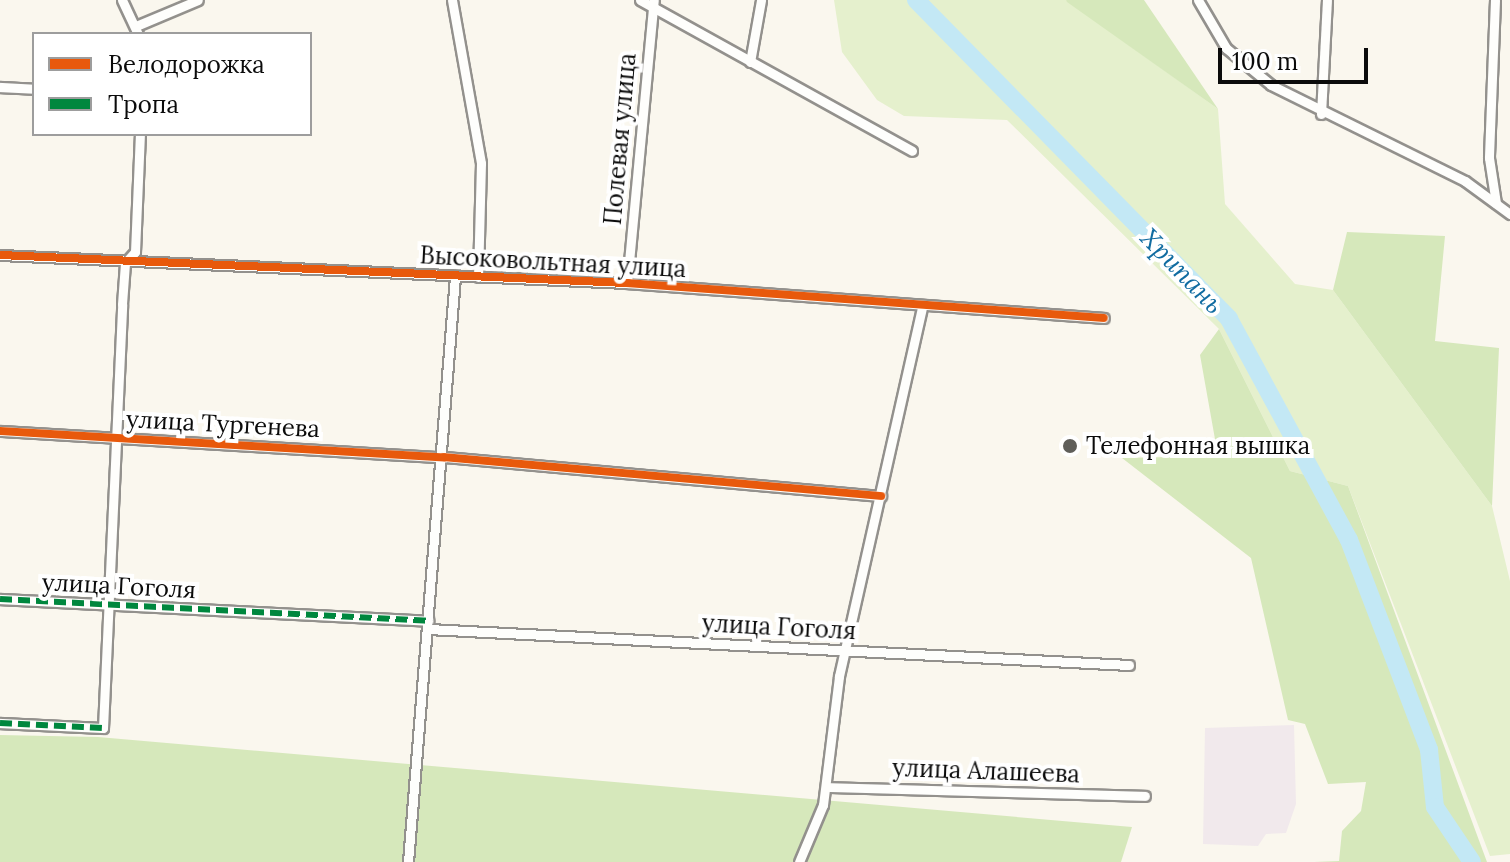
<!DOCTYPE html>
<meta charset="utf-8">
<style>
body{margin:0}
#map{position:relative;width:1510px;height:862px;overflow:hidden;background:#faf7ee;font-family:Lora,serif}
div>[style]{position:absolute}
.industrial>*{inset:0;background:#f1e9ec}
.green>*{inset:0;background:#e5f0cd}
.forest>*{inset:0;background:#d6e8bb}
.river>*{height:18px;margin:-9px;padding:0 9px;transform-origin:9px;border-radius:9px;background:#c3e8f5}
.roads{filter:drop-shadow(2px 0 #93918d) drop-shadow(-2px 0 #93918d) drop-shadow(0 2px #93918d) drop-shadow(0 -2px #93918d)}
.minor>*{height:9px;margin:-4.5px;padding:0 4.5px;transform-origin:4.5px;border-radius:4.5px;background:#fefefc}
.quiet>*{height:6px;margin-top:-3px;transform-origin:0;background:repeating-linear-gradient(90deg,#00873e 0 12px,transparent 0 18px)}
.cycleway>*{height:8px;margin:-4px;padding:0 4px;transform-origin:4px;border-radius:4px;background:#e8590c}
.dots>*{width:22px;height:22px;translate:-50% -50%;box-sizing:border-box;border:4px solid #fff;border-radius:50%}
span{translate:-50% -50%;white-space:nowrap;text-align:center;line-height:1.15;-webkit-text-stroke:8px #fff;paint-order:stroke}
.street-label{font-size:24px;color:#0b0b0b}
.poi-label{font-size:24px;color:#0b0b0b}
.left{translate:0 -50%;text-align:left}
.water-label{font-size:26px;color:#116ca1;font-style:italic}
.legend{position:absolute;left:32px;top:32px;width:280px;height:104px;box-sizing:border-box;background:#fff;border:2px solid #9d9d9d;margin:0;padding:10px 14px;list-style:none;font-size:24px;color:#0b0b0b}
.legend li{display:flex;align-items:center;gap:16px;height:40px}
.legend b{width:40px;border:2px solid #9d9d9d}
.scale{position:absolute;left:1218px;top:48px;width:150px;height:36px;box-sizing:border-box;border:4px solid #0b0b0b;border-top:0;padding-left:10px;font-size:24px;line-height:28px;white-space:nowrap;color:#0b0b0b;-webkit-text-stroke:6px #fff;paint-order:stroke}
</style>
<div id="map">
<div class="industrial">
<div style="clip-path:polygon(1294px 725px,1296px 804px,1286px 833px,1266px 834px,1258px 846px,1203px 844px,1205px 728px)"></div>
</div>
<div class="green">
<div style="clip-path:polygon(834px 0,1066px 0,1218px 109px,1225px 204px,1295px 284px,1333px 290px,1492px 506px,1510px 581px,1510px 854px,1490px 856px,1348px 486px,1290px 471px,1219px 329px,1007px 120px,904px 116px,877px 100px,842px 52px)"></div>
</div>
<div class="forest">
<div style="clip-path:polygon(1066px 0,1144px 0,1218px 109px,1067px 2px)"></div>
<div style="clip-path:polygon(1347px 232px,1445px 236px,1435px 341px,1499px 348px,1492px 506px,1333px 290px)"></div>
<div style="clip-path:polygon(1219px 329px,1290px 471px,1348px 486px,1487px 862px,1314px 862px,1339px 861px,1342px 831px,1361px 811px,1366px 782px,1328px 784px,1305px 724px,1288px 720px,1251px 558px,1122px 458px,1218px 456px,1200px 355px)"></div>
<div style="clip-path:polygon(0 735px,98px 737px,1132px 827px,1121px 862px,0 862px)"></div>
</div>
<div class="river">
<div style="left:916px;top:0;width:447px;rotate:45.5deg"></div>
<div style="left:1229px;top:319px;width:251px;rotate:61.5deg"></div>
<div style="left:1349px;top:540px;width:225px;rotate:69.1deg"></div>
<div style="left:1429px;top:750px;width:57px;rotate:84deg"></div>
<div style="left:1435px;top:807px;width:66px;rotate:56.1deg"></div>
</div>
<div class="roads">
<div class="minor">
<div style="left:122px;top:0;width:38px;rotate:65deg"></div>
<div style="left:452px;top:0;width:166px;rotate:79.9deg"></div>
<div style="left:481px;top:163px;width:114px;rotate:91.5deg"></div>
<div style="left:640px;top:0;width:311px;rotate:29deg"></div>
<div style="left:1198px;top:0;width:56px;rotate:59.7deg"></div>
<div style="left:1226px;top:48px;width:58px;rotate:39.4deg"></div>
<div style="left:1271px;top:85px;width:216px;rotate:26.3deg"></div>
<div style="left:1465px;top:181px;width:56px;rotate:36.3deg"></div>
<div style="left:1495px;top:0;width:158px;rotate:92.2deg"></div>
<div style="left:1489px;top:158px;width:46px;rotate:81.2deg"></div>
<div style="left:136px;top:26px;width:67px;rotate:-22.8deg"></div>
<div style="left:750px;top:62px;width:63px;rotate:-79.9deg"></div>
<div style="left:0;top:87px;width:34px;rotate:3deg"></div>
<div style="left:1321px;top:114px;width:114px;rotate:-87deg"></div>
<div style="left:0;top:255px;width:628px;rotate:2.56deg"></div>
<div style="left:627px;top:283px;width:478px;rotate:4.2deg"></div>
<div style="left:627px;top:283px;width:284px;rotate:-84.6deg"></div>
<div style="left:0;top:431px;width:445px;rotate:3.4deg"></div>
<div style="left:444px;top:457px;width:439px;rotate:5.1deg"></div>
<div style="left:0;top:599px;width:429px;rotate:2.9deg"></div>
<div style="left:428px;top:629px;width:702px;rotate:2.94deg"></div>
<div style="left:0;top:723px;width:103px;rotate:2.8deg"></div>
<div style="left:103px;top:728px;width:424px;rotate:-87.4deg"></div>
<div style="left:122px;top:304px;width:41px;rotate:-85.8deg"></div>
<div style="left:125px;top:263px;width:15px;rotate:-48deg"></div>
<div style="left:135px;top:252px;width:118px;rotate:-87.6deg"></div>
<div style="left:826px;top:787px;width:319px;rotate:1.6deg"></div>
<div style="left:408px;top:862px;width:587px;rotate:-85.41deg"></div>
<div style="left:799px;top:862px;width:62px;rotate:-67.2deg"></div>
<div style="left:823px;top:805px;width:130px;rotate:-82.9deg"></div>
<div style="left:839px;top:676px;width:378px;rotate:-77.3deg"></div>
</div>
</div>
<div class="quiet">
<div style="left:0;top:599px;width:429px;rotate:2.9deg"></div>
<div style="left:0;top:723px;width:103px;rotate:2.8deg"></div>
</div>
<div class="cycleway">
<div style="left:0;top:255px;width:628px;rotate:2.56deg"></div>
<div style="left:627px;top:283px;width:478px;rotate:4.2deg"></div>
<div style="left:0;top:431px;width:445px;rotate:3.4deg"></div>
<div style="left:444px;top:457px;width:439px;rotate:5.1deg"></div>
</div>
<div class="dots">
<div style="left:1070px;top:446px;background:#5f5e5a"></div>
</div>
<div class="street-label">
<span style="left:620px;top:139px;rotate:-85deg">Полевая улица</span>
<span style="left:553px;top:262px;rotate:3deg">Высоковольтная улица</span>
<span style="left:223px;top:424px;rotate:3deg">улица Тургенева</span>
<span style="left:119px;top:586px;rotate:3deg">улица Гоголя</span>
<span style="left:779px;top:627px;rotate:3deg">улица Гоголя</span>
<span style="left:986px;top:771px;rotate:2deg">улица Алашеева</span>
</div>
<div class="poi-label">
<span class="left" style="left:1086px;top:446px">Телефонная вышка</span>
</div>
<div class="water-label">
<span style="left:1182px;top:271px;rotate:46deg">Хрипань</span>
</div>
<ul class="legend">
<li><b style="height:10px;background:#e8590c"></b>Велодорожка</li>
<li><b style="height:10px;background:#00873e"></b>Тропа</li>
</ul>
<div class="scale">100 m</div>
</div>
